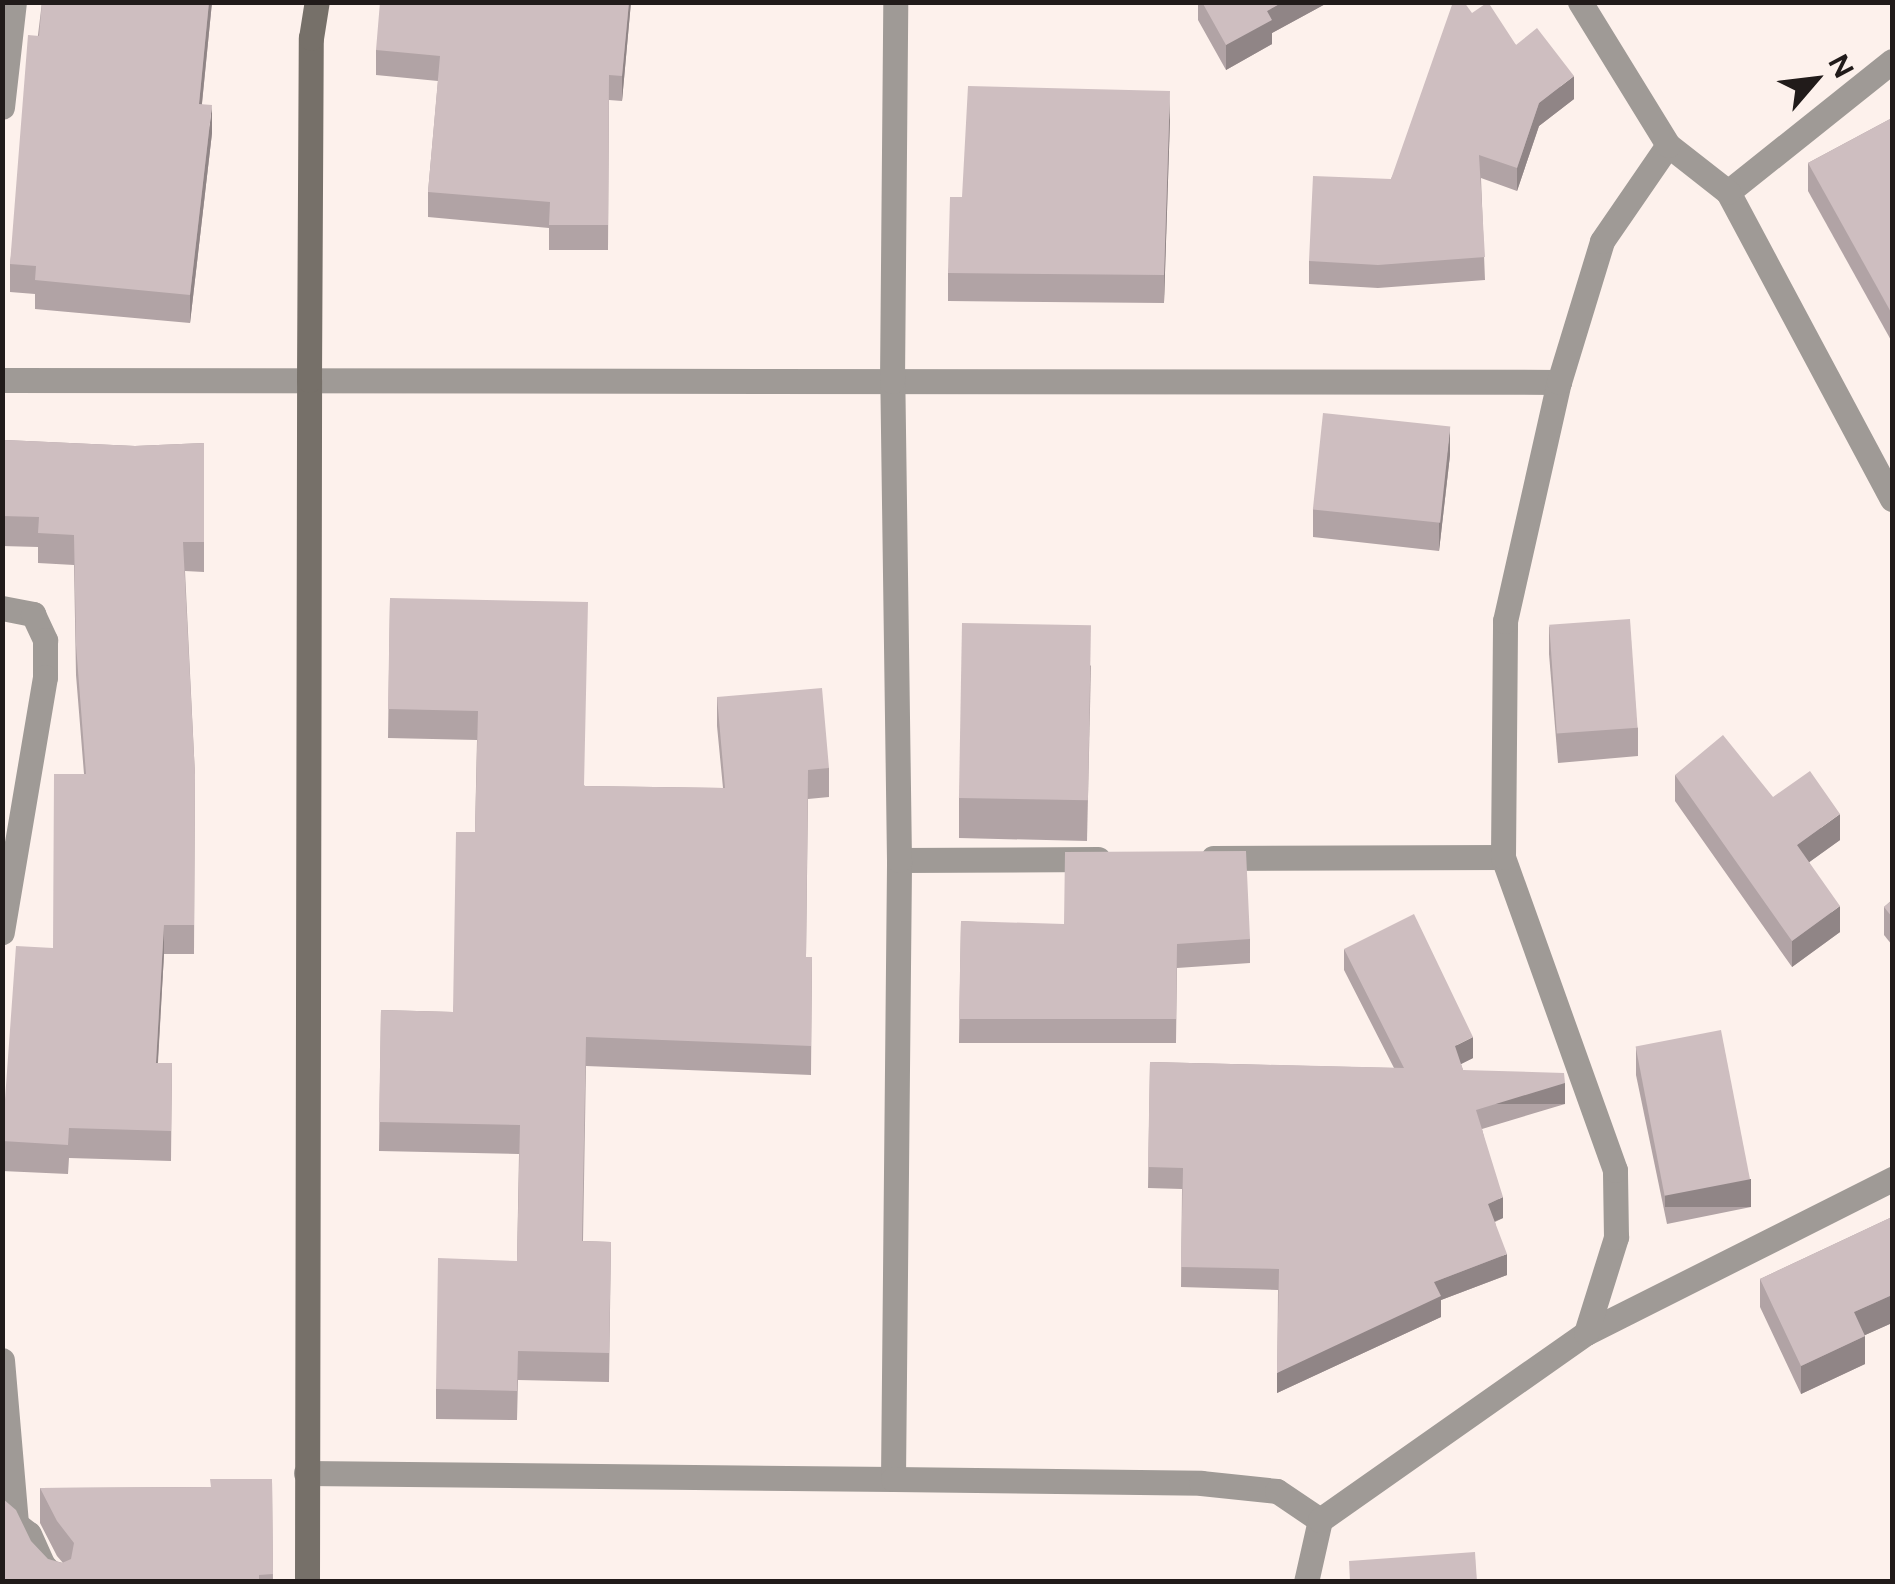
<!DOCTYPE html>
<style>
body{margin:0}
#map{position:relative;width:1895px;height:1584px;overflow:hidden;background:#fdf1ec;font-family:Figtree,sans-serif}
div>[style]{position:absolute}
.lane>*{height:25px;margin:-12.5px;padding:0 12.5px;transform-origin:12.5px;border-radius:12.5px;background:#9f9a96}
.street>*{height:25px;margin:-12.5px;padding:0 12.5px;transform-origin:12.5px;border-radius:12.5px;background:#9f9a96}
.secondary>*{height:25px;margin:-12.5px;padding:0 12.5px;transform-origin:12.5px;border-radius:12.5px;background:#767069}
.wall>*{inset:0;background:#b1a3a5}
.shaded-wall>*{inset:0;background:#908586;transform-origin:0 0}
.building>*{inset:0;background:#cebec0;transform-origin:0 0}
span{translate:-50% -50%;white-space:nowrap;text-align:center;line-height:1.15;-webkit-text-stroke:9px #fdf1ec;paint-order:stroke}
.frame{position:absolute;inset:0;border:5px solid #211b1a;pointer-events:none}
.north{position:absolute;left:1765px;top:30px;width:100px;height:100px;-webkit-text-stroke:8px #fdf1ec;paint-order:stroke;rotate:62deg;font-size:28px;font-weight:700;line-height:40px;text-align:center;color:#211b1a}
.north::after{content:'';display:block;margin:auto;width:35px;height:45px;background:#211b1a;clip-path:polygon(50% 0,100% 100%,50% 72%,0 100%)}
</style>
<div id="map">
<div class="lane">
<div style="left:2px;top:608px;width:32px;rotate:11deg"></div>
<div style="left:33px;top:614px;width:29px;rotate:65deg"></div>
<div style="left:45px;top:640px;width:37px;rotate:90deg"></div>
<div style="left:45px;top:677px;width:259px;rotate:99.6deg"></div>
<div style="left:1586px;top:1333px;width:343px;rotate:-26.7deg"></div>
<div style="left:2px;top:1360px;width:165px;rotate:85.1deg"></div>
<div style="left:16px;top:1524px;width:16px;rotate:38deg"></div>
<div style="left:29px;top:1534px;width:34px;rotate:66deg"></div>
<div style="left:43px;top:1565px;width:23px;rotate:47deg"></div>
</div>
<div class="street">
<div style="left:1892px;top:61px;width:210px;rotate:141.4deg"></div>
<div style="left:1728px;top:192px;width:348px;rotate:61.9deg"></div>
<div style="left:2px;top:107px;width:106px;rotate:-83.5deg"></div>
<div style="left:1668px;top:145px;width:76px;rotate:38.1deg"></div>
<div style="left:2px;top:380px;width:1557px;rotate:0.07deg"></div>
<div style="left:1213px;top:858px;width:290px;rotate:-0.2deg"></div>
<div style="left:899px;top:860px;width:199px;rotate:-0.3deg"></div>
<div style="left:306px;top:1473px;width:587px;rotate:0.59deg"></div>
<div style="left:893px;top:1479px;width:619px;rotate:-89.44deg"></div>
<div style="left:899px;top:860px;width:479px;rotate:-90.8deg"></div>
<div style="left:892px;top:381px;width:379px;rotate:-89.5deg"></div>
<div style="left:893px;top:1479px;width:308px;rotate:0.7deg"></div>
<div style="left:1201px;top:1483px;width:76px;rotate:6deg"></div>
<div style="left:1277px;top:1491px;width:52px;rotate:34deg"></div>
<div style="left:1306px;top:1582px;width:64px;rotate:-77.3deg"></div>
<div style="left:1320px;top:1520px;width:325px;rotate:-35.1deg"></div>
<div style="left:1586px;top:1333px;width:101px;rotate:-72.6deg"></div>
<div style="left:1616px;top:1237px;width:67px;rotate:-90.9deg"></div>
<div style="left:1615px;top:1170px;width:332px;rotate:-109.7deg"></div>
<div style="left:1503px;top:857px;width:236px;rotate:-89.5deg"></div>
<div style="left:1505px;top:621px;width:245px;rotate:-77.3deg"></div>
<div style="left:1559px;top:382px;width:147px;rotate:-73deg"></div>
<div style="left:1602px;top:241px;width:116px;rotate:-55.5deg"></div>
<div style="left:1668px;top:145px;width:168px;rotate:-121.6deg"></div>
</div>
<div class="secondary">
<div style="left:307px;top:1582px;width:1202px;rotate:-89.9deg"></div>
<div style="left:309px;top:380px;width:342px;rotate:-89.7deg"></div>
<div style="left:311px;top:38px;width:36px;rotate:-81deg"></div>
</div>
<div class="wall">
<div style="clip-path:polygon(42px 2px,212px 2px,202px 104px,212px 133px,190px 323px,35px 309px,35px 294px,10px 292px,10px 264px)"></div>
<div style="clip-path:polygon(631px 2px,622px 101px,609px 100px,608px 250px,549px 250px,549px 228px,428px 217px,428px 192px,438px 81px,376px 75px,376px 50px)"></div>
<div style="clip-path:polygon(1198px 2px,1329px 2px,1272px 33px,1272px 44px,1226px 70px,1198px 20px)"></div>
<div style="clip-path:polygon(1472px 13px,1516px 45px,1574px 99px,1539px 126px,1517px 191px,1481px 178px,1485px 280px,1378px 288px,1309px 284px,1309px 261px,1391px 179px)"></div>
<div style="clip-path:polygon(1892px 118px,1892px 342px,1808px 191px,1808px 163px)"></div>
<div style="clip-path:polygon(1170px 119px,1164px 303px,948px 301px,948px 273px,962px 197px)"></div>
<div style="clip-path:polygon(2px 434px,5px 440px,135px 446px,204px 443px,204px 572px,185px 571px,195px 775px,194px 954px,164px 954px,158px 1063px,172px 1063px,171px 1161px,69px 1158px,68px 1174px,2px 1171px,2px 1130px,53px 948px,84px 774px,76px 675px,74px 565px,38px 563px,38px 547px,2px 546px)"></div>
<div style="clip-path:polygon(1450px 455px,1439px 551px,1313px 537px,1313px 509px)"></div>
<div style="clip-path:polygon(390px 598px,585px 786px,723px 788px,717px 726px,717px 697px,829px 768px,829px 797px,808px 799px,806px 957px,812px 957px,811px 1075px,586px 1066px,583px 1241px,611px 1242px,609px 1382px,518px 1380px,517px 1420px,436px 1419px,436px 1389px,517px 1261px,519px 1154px,379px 1151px,381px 1010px,453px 1012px,475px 832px,477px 740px,388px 738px)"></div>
<div style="clip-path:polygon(1549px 626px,1638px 728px,1638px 756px,1558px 763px,1549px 654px)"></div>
<div style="clip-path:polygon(1091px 665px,1087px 841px,959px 838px,959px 798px)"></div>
<div style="clip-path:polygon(1675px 775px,1773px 797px,1840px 840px,1809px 862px,1840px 932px,1792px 967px,1675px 801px)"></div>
<div style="clip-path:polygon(1892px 900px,1892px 945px,1884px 935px,1884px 907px)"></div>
<div style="clip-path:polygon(961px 921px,1250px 939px,1250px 963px,1177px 968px,1176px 1043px,959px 1043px)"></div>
<div style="clip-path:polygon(1344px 949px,1473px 1058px,1461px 1064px,1463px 1070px,1565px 1104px,1482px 1129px,1503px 1218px,1495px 1222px,1507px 1275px,1441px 1300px,1441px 1317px,1277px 1393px,1278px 1290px,1181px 1287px,1182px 1189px,1148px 1188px,1150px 1062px,1394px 1068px,1344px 970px)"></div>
<div style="clip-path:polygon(1636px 1047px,1751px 1207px,1667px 1224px,1636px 1075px)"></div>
<div style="clip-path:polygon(1892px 1217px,1892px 1323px,1865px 1335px,1865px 1364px,1801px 1394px,1760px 1307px,1760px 1279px)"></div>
<div style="clip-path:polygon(272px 1479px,273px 1582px,2px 1582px,48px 1559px,63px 1563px,57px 1556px,40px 1523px,40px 1488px,211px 1487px)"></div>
</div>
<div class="shaded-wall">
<div style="clip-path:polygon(209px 2px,212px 2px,199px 132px,199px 104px)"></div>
<div style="clip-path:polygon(629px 2px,631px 2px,622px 101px,622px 76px)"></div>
<div style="clip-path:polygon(1283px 2px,1329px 2px,1272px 33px,1272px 44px,1226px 70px,1226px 45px,1267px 11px)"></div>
<div style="clip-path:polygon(1574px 76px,1574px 99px,1539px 126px,1517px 191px,1517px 168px,1539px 103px)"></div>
<div style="clip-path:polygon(1170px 91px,1170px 119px,1164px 303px,1164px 275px)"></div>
<div style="clip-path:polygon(212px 105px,212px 133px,190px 323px,190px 295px)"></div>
<div style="clip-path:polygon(1450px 427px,1450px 455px,1439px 551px,1439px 523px)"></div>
<div style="clip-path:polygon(1840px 814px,1840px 840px,1797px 871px,1797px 845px)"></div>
<div style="clip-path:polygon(1840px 906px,1840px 932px,1792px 967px,1792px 941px)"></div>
<div style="clip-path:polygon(164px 925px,164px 954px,156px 1092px,156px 1063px)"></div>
<div style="clip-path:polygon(1473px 1037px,1473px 1058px,1455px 1067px,1455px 1046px)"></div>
<div style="left:1565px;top:1083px;width:21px;height:93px;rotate:90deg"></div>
<div style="left:1751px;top:1179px;width:28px;height:86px;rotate:90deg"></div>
<div style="clip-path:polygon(1503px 1197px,1503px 1218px,1488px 1224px,1488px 1204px)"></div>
<div style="clip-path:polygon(1507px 1254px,1507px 1275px,1441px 1300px,1441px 1317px,1277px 1393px,1277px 1373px,1434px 1282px)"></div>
<div style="clip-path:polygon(1892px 1295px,1892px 1323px,1854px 1340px,1854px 1312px)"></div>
<div style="clip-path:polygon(1865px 1336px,1865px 1364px,1801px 1394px,1801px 1366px)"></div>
</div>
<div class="building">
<div style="clip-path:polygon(42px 2px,209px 2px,199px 104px,212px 105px,190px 295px,35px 280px,36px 266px,10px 264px,28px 35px,39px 36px)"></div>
<div style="clip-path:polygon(380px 2px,629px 2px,622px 76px,609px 75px,608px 225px,549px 225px,550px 202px,428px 192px,440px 56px,376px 50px)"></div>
<div style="clip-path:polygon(1202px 2px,1283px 2px,1267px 11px,1272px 20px,1226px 45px)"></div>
<div style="clip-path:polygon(1453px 2px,1464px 2px,1472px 13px,1488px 2px,1516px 45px,1537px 28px,1574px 76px,1539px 103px,1517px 168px,1479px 155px,1485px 257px,1378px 265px,1309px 261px,1313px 176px,1391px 179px)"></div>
<div style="clip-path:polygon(968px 86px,1170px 91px,1164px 275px,948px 273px,950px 197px,962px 197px)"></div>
<div style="clip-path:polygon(1892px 118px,1892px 314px,1808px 163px)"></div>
<div style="left:1323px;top:413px;width:128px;height:97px;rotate:6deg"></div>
<div style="clip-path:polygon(2px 434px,5px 434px,5px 440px,135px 446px,204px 443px,204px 542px,183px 542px,195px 775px,194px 925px,164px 925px,156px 1063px,172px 1063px,171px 1131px,69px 1128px,68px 1145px,2px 1141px,16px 946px,53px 948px,54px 774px,86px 774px,76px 645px,74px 535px,38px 533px,39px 517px,2px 516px)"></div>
<div style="clip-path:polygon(390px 598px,588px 602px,584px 786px,725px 788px,717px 697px,822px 688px,829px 768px,808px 770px,806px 957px,812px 957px,811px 1046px,586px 1037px,582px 1241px,611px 1242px,609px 1353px,518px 1351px,517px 1391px,436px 1389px,438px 1258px,517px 1261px,520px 1125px,379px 1122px,381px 1010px,453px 1012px,456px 832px,475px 832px,478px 711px,388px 709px)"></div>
<div style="left:1630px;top:619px;width:109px;height:81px;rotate:86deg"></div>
<div style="left:962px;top:623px;width:129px;height:175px;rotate:1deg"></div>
<div style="clip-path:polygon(1723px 735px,1773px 797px,1810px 771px,1840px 814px,1797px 845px,1840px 906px,1792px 941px,1675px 775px)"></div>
<div style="clip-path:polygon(1246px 851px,1250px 939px,1177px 944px,1176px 1019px,959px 1019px,961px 921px,1064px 924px,1065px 852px)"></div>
<div style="clip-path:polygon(1892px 900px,1892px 917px,1884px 907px)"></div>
<div style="clip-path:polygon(1414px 914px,1473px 1037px,1455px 1046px,1463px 1070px,1564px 1073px,1565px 1083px,1476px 1110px,1503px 1197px,1488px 1204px,1507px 1254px,1434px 1282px,1441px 1296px,1277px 1373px,1279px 1269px,1181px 1267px,1183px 1168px,1148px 1167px,1150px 1062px,1404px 1068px,1344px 949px)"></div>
<div style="left:1721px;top:1030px;width:152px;height:87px;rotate:79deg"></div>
<div style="clip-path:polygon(1892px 1217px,1892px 1295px,1854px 1312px,1865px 1336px,1801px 1366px,1760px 1279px)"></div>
<div style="clip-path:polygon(210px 1479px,272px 1479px,273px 1574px,259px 1575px,259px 1582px,2px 1582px,2px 1498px,16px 1510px,31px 1541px,48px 1559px,62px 1563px,71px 1559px,74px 1543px,57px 1521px,40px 1488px,211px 1487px)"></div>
<div style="clip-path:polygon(1475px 1552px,1477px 1582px,1350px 1582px,1349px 1561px)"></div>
</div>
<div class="frame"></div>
<div class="north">N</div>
</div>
